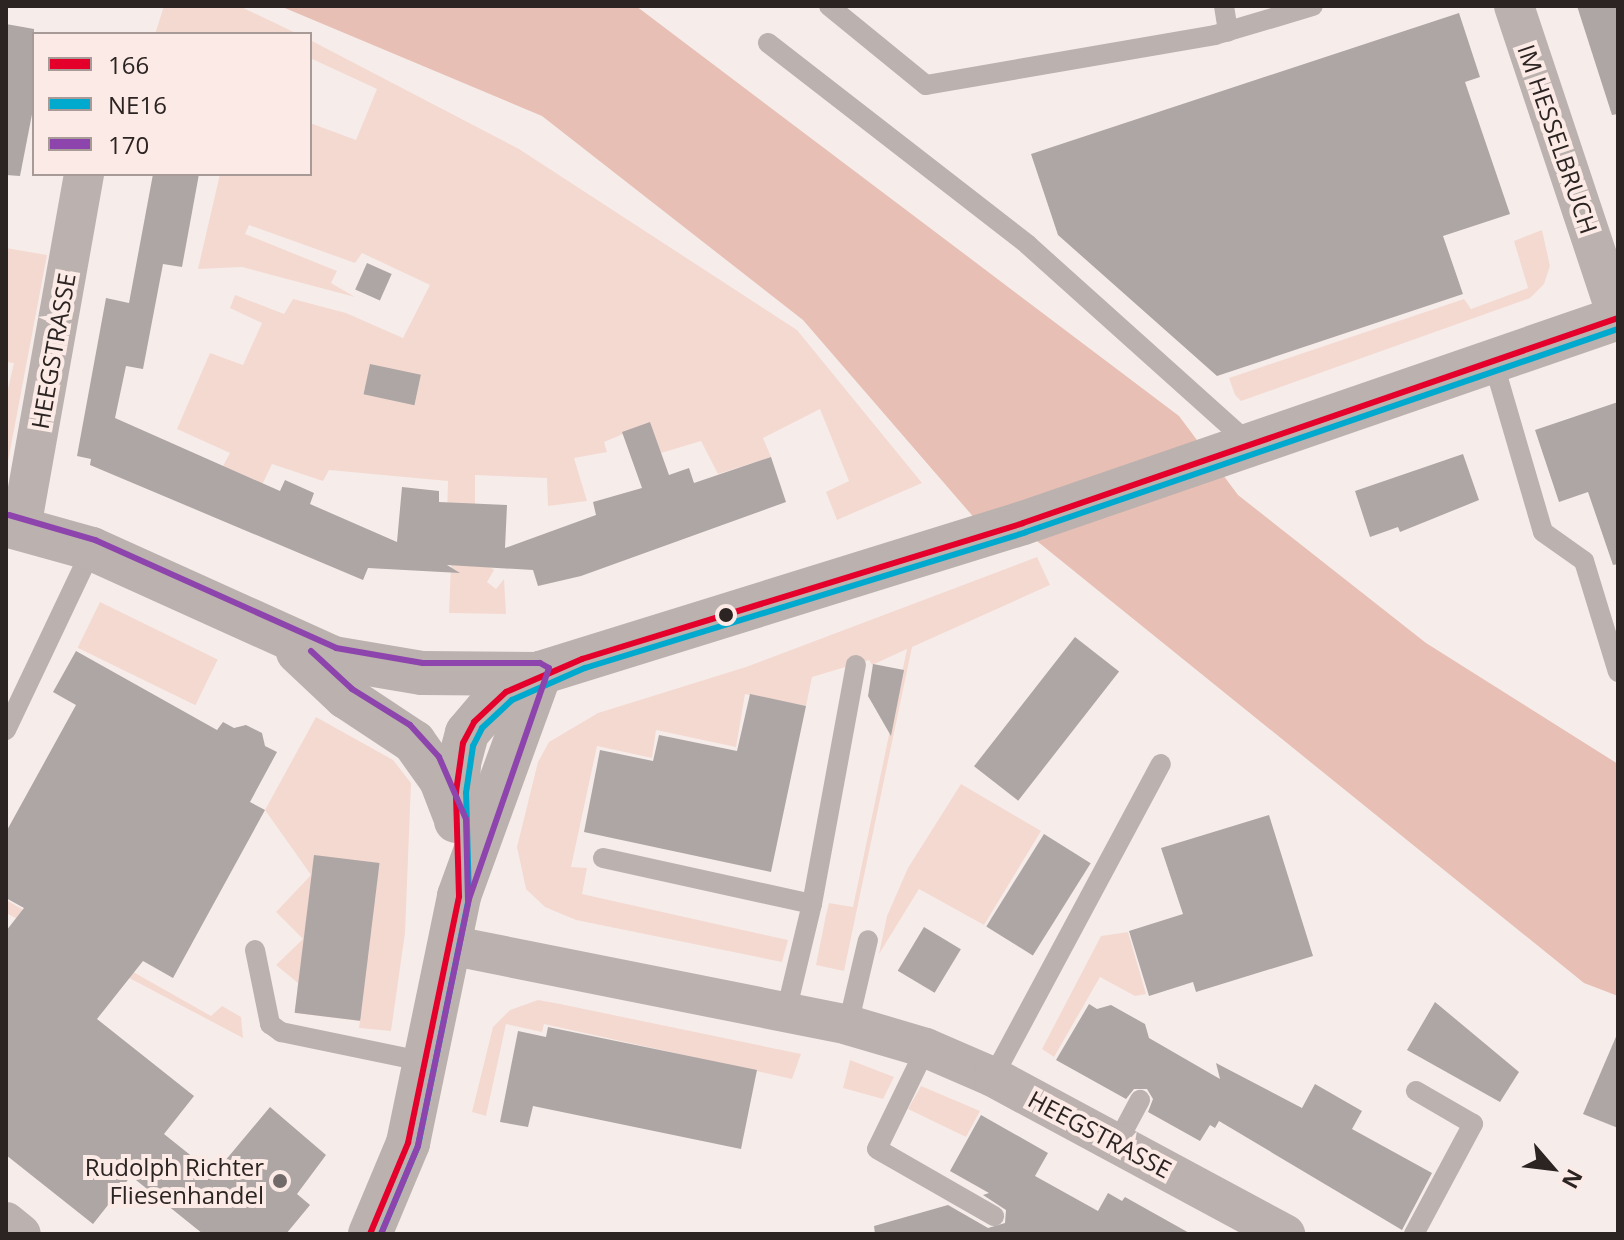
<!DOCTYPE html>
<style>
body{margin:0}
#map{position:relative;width:1624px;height:1240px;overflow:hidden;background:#f6edea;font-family:"Open Sans",sans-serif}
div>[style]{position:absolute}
.green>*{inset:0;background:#f4d9d1;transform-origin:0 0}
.forest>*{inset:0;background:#e7bfb4}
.building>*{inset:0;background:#ada6a4;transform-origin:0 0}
.service>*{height:20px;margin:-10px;padding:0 10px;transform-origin:10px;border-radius:10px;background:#bbb1ae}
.minor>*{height:40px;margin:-20px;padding:0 20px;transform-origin:20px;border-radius:20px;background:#bbb1ae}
.tertiary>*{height:44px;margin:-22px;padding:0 22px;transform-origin:22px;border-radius:22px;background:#bbb1ae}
.bus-1>*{height:6px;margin:-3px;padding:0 3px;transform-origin:3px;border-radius:3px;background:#e4002b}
.bus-2>*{height:6px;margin:-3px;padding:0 3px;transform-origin:3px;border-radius:3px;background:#00a9ce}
.bus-3>*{height:6px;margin:-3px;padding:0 3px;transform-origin:3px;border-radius:3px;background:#8e44ad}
.dots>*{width:22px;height:22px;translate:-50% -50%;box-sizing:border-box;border:4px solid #fbeae5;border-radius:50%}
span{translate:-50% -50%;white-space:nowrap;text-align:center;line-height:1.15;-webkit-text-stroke:8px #fbeae5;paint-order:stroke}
.street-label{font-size:24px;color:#2b2422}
.poi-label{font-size:24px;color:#2b2422}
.right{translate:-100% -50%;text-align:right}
.frame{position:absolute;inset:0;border:8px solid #2b2422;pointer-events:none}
.legend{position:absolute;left:32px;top:32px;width:280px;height:144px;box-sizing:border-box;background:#fbeae5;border:2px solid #a89b97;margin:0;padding:10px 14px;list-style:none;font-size:24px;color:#2b2422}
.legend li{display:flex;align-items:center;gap:16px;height:40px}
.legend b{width:40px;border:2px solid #a89b97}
.north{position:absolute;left:1512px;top:1128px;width:80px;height:80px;-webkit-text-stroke:6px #fbeae5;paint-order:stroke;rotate:118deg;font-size:22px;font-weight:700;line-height:32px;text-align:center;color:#2b2422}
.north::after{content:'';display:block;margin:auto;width:28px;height:36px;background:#2b2422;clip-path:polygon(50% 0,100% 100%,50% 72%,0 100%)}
</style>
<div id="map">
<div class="green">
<div style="clip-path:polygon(164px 6px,239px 6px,298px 34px,155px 34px)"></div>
<div style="clip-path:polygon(310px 40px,519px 149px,797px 330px,922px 483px,837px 520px,826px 492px,849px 481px,820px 409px,763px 438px,771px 457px,718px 474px,701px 441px,661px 453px,649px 423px,604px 442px,607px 452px,574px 458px,587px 501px,548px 506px,547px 478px,475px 475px,475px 519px,447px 516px,448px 481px,329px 470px,323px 481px,272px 464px,252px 506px,223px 466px,230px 453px,177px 429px,210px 353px,243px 365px,262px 323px,230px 308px,235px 295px,284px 314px,293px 299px,346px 313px,403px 338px,430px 285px,362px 253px,355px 263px,249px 225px,245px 234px,337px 271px,331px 283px,355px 297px,242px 267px,198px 269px,220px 174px,310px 174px,310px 123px,356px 140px,377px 89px,310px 58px)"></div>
<div style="clip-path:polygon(1542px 230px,1550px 266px,1544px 284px,1530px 298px,1241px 401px,1235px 395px,1229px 378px,1464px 299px,1471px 309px,1528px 288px,1514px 241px)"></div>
<div style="clip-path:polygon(6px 248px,47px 255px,6px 472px,6px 397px,14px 363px,6px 362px)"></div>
<div style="clip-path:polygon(1037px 557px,1050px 585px,912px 647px,844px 971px,816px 965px,826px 915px,829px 903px,853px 907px,907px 649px,872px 665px,869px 660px,812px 677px,806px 706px,745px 694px,736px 747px,656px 730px,652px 758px,597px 746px,571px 867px,587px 868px,582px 894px,788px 940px,782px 962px,576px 920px,545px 907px,526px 889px,517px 847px,538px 762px,549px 742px,598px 713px,746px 667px)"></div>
<div style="clip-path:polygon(451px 565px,490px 567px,494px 570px,487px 582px,496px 589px,504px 579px,506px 614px,449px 613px)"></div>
<div style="left:100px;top:602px;width:131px;height:51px;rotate:26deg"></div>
<div style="clip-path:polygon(316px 717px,393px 760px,411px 783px,405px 933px,391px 1031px,359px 1028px,360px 1021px,295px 1013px,298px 983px,276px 965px,303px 939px,276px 912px,311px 875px,265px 810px)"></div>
<div style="clip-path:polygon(961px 784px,1041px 831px,984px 925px,919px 889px,879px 954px,887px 916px,908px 868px)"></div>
<div style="clip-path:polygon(6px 900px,211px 1016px,222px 1006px,241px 1017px,243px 1038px,6px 913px)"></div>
<div style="clip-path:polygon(1128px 932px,1146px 994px,1135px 996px,1100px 977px,1054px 1057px,1042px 1049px,1101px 936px)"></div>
<div style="clip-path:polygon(538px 1000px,560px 1004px,801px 1054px,792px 1079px,544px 1024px,542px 1032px,506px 1024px,486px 1116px,472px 1112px,493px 1027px,510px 1010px)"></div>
<div style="clip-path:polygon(850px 1060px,894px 1077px,883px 1099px,843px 1088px)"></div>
<div style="clip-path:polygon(921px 1086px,980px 1111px,966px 1137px,908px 1109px)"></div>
</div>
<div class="forest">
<div style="clip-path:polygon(280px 6px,636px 6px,1179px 416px,1238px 495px,1426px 643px,1618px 764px,1618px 996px,1584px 983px,1022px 529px,983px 528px,803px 320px,542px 116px)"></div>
</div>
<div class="building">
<div style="clip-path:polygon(1577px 6px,1618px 6px,1618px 114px,1612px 115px)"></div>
<div style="clip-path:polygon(1459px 13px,1480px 77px,1465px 82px,1510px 214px,1443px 236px,1463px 294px,1217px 376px,1058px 235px,1031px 154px)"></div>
<div style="clip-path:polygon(6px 24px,34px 29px,34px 104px,20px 176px,6px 175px)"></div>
<div style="clip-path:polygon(153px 174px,199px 174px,182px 267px,163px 264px,143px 369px,126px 366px,115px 418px,280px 491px,285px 480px,314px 493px,310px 504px,397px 542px,402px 487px,439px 491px,439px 502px,507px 505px,505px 548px,596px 515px,593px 502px,642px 488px,622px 432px,650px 422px,669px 475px,689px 468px,694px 483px,771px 457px,786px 502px,581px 576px,538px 586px,533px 570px,447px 565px,460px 573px,368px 568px,363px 580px,90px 465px,91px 459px,77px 456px,106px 298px,129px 303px)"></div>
<div style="left:367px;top:263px;width:27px;height:29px;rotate:24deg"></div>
<div style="left:370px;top:364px;width:52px;height:31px;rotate:12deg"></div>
<div style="clip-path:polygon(1618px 402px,1618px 564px,1613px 565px,1588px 492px,1559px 502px,1535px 430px)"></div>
<div style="clip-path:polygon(1463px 454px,1479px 500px,1400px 532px,1398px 527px,1370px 537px,1355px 491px)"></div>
<div style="left:1075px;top:637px;width:56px;height:164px;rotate:38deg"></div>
<div style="clip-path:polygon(76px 651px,217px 730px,223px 722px,234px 728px,246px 725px,262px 733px,265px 746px,277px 752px,250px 802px,265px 810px,173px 978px,143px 961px,97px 1019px,194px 1096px,164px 1134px,214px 1174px,270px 1107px,326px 1155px,297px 1194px,310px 1205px,286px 1234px,203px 1234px,131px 1176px,93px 1224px,6px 1155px,6px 931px,24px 908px,6px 898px,6px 832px,76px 705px,53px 692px)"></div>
<div style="clip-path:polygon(873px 664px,904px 670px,891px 736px,868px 696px)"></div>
<div style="clip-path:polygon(750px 694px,806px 706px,771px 872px,584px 832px,600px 750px,653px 761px,659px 735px,737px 751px)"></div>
<div style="clip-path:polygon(1269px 815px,1313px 956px,1196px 992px,1193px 982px,1149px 996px,1129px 931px,1183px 914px,1161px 848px)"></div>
<div style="left:1044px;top:834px;width:55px;height:109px;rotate:32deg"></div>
<div style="left:314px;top:855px;width:66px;height:159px;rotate:7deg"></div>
<div style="left:924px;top:927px;width:43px;height:51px;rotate:31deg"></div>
<div style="clip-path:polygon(1435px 1002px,1519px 1072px,1500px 1102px,1407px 1050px)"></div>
<div style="clip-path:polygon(1089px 1004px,1097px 1009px,1111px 1005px,1145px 1024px,1149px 1038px,1220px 1079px,1216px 1063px,1302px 1108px,1315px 1084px,1362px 1111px,1352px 1129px,1432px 1173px,1402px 1230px,1219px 1121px,1215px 1128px,1210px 1125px,1200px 1141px,1148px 1112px,1153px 1099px,1147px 1089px,1134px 1089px,1126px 1099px,1056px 1060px)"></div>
<div style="clip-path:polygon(548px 1027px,757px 1070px,741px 1149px,533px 1106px,528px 1127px,500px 1122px,518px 1031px,546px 1037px)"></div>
<div style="clip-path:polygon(1618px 1032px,1618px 1128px,1583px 1114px)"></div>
<div style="clip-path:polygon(981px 1115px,1048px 1153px,1035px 1176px,1098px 1211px,1108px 1193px,1122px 1201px,1125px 1197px,1191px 1234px,875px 1234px,874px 1226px,948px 1205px,988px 1228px,1005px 1223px,1006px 1210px,983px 1195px,989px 1193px,950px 1171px)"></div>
</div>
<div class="service">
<div style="left:829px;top:6px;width:125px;rotate:39.2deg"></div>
<div style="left:926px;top:85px;width:293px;rotate:-9.8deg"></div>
<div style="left:1215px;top:35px;width:102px;rotate:-16.5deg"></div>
<div style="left:1224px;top:6px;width:26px;rotate:81deg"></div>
<div style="left:768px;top:43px;width:329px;rotate:37.8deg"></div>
<div style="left:1028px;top:245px;width:300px;rotate:41.9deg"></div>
<div style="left:1493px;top:361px;width:178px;rotate:73.7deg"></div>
<div style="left:1543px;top:532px;width:50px;rotate:35.3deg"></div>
<div style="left:1584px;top:561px;width:116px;rotate:73deg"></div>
<div style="left:6px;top:730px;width:200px;rotate:-64.6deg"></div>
<div style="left:603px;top:858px;width:214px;rotate:12.4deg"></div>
<div style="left:255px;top:950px;width:76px;rotate:78.5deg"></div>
<div style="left:270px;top:1024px;width:14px;rotate:36deg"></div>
<div style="left:281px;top:1032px;width:148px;rotate:11.7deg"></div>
<div style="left:786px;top:1012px;width:111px;rotate:-76.5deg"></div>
<div style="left:812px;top:904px;width:243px;rotate:-79.6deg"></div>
<div style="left:848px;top:1025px;width:87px;rotate:-76.8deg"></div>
<div style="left:926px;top:1048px;width:112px;rotate:115.9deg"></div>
<div style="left:877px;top:1149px;width:135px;rotate:29.8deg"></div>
<div style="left:993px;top:1077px;width:355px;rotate:-61.8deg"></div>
<div style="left:1117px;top:1143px;width:49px;rotate:-61.9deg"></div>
<div style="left:1414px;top:1234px;width:125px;rotate:-61.8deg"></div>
<div style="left:1473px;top:1124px;width:66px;rotate:-149.9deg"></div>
</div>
<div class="minor">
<div style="left:1514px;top:6px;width:329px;rotate:71.6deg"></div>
<div style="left:21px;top:528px;width:360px;rotate:-79.9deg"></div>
<div style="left:449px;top:945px;width:407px;rotate:11.3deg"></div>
<div style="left:848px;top:1025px;width:81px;rotate:16.4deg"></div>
<div style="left:926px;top:1048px;width:73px;rotate:23.4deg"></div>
<div style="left:993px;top:1077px;width:332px;rotate:28.3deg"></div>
<div style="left:6px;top:1222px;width:19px;rotate:39deg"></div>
</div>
<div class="tertiary">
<div style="left:6px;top:525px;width:89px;rotate:15.6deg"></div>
<div style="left:92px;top:549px;width:265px;rotate:24.3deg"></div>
<div style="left:333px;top:658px;width:90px;rotate:9.6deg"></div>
<div style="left:422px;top:673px;width:115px;rotate:0.5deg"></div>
<div style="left:298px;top:652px;width:66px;rotate:43.2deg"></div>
<div style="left:346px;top:697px;width:82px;rotate:33.5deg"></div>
<div style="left:414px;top:742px;width:47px;rotate:54.6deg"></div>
<div style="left:441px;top:780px;width:36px;rotate:69deg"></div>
<div style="left:456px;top:821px;width:58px;rotate:-87deg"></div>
<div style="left:459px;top:763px;width:31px;rotate:-75deg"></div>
<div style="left:467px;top:733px;width:42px;rotate:-49.8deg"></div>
<div style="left:494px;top:701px;width:54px;rotate:-31.3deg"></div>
<div style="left:540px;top:673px;width:506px;rotate:-17.25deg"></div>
<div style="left:1023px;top:523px;width:629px;rotate:-19.01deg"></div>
<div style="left:370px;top:1234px;width:99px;rotate:-67.3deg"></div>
<div style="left:408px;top:1143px;width:252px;rotate:-78.3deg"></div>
<div style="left:459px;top:896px;width:237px;rotate:-70deg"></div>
</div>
<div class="bus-1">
<div style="left:370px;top:1234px;width:99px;rotate:-67.3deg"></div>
<div style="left:408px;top:1143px;width:252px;rotate:-78.3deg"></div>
<div style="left:459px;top:896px;width:104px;rotate:-91.7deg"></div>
<div style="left:456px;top:792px;width:49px;rotate:-81.9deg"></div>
<div style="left:463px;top:743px;width:24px;rotate:-62deg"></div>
<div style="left:474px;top:722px;width:44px;rotate:-43.2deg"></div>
<div style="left:506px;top:692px;width:83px;rotate:-23.5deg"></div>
<div style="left:582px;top:659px;width:461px;rotate:-17.1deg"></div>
<div style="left:1023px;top:523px;width:629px;rotate:-19.01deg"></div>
</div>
<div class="bus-2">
<div style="left:381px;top:1234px;width:95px;rotate:-67.2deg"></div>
<div style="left:418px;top:1146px;width:253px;rotate:-78.4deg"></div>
<div style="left:469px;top:898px;width:105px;rotate:-91.6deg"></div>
<div style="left:466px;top:793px;width:48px;rotate:-81.5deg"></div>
<div style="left:473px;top:746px;width:20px;rotate:-63deg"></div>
<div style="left:482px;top:728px;width:41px;rotate:-43deg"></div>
<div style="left:512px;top:700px;width:80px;rotate:-23.7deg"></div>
<div style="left:585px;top:668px;width:461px;rotate:-17.1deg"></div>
<div style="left:1026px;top:532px;width:626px;rotate:-18.93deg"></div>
</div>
<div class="bus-3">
<div style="left:9px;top:515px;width:90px;rotate:16.2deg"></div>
<div style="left:95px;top:540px;width:264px;rotate:24.1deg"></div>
<div style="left:336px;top:648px;width:88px;rotate:9.8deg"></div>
<div style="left:423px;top:663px;width:117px"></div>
<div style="left:540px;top:663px;width:10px;rotate:29deg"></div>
<div style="left:549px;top:668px;width:244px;rotate:109.1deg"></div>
<div style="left:469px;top:899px;width:252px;rotate:101.7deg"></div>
<div style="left:418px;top:1146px;width:95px;rotate:112.8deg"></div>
<div style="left:311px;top:651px;width:56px;rotate:42.8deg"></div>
<div style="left:352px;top:689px;width:68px;rotate:31.8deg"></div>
<div style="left:410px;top:725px;width:43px;rotate:47.8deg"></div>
<div style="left:439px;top:757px;width:68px;rotate:66.5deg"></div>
<div style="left:466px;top:819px;width:84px;rotate:88.6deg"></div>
</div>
<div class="dots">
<div style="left:726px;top:615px;background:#2b2422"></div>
<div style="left:280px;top:1181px;background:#726a68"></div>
</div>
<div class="street-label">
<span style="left:1558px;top:139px;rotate:71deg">IM HESSELBRUCH</span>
<span style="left:53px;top:351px;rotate:-80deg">HEEGSTRASSE</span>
<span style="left:1100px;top:1134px;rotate:28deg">HEEGSTRASSE</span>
</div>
<div class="poi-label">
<span class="right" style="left:264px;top:1181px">Rudolph Richter<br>Fliesenhandel</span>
</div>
<div class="frame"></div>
<ul class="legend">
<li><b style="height:10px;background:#e4002b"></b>166</li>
<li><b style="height:10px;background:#00a9ce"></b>NE16</li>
<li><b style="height:10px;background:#8e44ad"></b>170</li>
</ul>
<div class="north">N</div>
</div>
